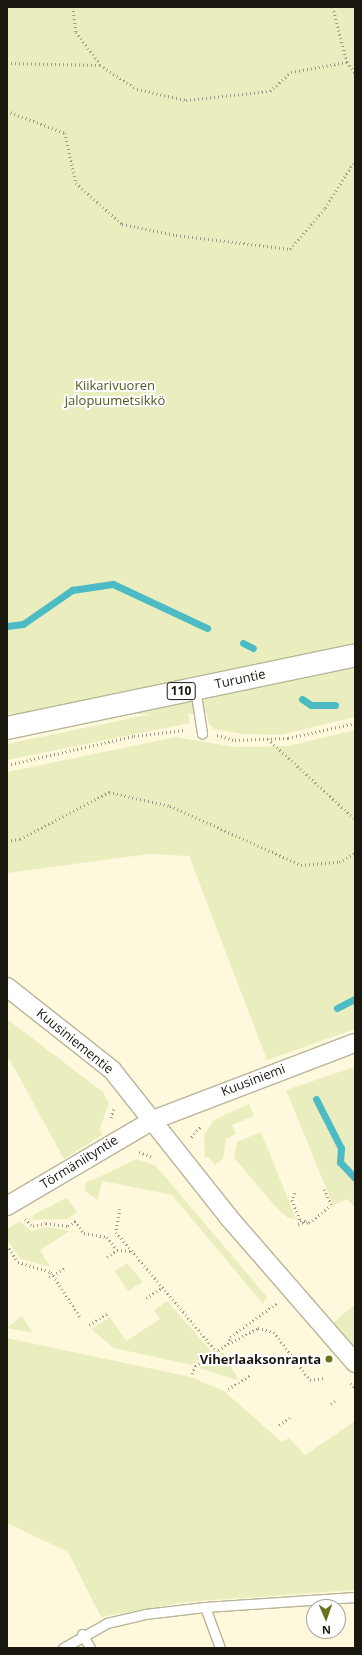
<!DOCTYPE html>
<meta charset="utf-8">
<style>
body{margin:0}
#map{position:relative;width:362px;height:1655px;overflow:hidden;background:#fef9dc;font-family:"Open Sans",sans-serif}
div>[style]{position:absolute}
.green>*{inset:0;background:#eaeebf;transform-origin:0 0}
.stream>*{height:7px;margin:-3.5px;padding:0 3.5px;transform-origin:3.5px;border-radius:3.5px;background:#4dbbc4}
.path>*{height:2.5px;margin-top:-1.25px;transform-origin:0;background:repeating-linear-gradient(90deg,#9d9a85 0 1px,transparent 0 4px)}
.roads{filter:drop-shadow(1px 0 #b9b599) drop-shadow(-1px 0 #b9b599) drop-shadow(0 1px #b9b599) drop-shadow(0 -1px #b9b599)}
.lane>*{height:9px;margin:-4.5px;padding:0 4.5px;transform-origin:4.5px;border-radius:4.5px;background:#fff}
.street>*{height:18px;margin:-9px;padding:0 9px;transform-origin:9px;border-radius:9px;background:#fff}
.primary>*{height:22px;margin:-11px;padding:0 11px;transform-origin:11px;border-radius:11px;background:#fff}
.dots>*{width:11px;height:11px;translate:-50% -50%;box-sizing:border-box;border:2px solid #fff;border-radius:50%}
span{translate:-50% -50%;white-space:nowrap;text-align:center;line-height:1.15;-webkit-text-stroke:4px #fff;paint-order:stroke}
.shield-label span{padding:1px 3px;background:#fff;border:1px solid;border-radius:3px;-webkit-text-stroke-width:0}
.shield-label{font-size:12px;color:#1a180e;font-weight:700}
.park-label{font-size:13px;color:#555820}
.street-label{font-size:13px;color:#1a180e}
.poi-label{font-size:13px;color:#1a180e;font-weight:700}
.right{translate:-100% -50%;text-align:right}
.frame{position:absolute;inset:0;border:8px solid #1a180e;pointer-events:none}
.north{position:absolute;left:306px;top:1599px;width:40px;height:40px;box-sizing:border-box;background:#fff;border:1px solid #a3a39f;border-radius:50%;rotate:178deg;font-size:11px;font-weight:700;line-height:16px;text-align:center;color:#1a180e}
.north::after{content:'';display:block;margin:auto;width:14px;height:18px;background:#6a731c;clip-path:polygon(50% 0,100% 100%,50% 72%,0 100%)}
</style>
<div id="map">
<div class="green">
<div style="left:7px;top:7px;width:348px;height:707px"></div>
<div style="clip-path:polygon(355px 673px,355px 717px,280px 735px,243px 734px,214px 729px,209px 724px,206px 710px,212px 703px)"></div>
<div style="clip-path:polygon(175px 709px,187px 711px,190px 723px,7px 760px,7px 744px)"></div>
<div style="clip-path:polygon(355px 730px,355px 1029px,267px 1060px,189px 856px,149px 854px,7px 873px,7px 772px,176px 737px,234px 747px,288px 746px)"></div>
<div style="clip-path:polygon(7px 1019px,103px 1092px,109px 1103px,100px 1129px,102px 1135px,64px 1159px,10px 1060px,7px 1060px)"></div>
<div style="clip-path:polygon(354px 1067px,355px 1069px,355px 1208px,347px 1199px,333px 1205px,286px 1090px)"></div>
<div style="clip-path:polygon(249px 1104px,254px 1116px,232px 1125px,236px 1134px,226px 1139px,223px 1159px,215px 1165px,208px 1156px,205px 1158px,204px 1135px,214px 1120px)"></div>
<div style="clip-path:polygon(261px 1132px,296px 1219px,288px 1218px,274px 1205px,234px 1158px,237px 1142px)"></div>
<div style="clip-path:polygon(137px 1159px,156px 1166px,267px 1297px,263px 1304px,172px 1195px,102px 1181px,98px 1200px,85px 1191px,86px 1183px)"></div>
<div style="clip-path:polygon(67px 1198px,77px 1212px,68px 1219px,32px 1220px,33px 1215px)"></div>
<div style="clip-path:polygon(20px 1221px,31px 1231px,47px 1227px,70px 1231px,40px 1250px,50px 1267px,19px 1258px,7px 1239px,7px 1229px)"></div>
<div style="clip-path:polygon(127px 1263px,143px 1282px,128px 1291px,115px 1271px)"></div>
<div style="clip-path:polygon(167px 1301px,212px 1352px,191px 1365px,114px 1348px,91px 1329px,110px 1317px,126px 1341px,160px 1319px,154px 1310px)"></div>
<div style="clip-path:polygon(355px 1304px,355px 1347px,333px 1323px)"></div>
<div style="clip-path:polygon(22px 1316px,33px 1333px,7px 1328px)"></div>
<div style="clip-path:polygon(7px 1338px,191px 1377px,224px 1391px,282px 1442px,289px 1438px,305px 1455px,355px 1421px,355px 1590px,186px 1602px,101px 1617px,68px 1552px,7px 1523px)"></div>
<div style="clip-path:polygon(223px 1352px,238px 1379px,236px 1380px,199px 1368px)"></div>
</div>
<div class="stream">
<div style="left:7px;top:626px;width:16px;rotate:-7deg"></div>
<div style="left:23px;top:624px;width:60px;rotate:-34.8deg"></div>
<div style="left:72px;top:590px;width:41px;rotate:-8.3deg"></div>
<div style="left:113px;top:584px;width:104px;rotate:25.1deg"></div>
<div style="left:243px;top:643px;width:11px;rotate:27deg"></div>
<div style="left:302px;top:699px;width:11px;rotate:34deg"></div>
<div style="left:311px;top:705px;width:24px"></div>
<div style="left:337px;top:1008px;width:20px;rotate:-27deg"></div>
<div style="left:316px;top:1099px;width:55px;rotate:63deg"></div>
<div style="left:341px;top:1148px;width:14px;rotate:94deg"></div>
<div style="left:340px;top:1162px;width:22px;rotate:47deg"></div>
</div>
<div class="path">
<div style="left:73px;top:7px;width:25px;rotate:83deg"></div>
<div style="left:76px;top:32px;width:40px;rotate:53deg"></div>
<div style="left:333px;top:7px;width:57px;rotate:75.7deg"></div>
<div style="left:347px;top:62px;width:14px;rotate:54deg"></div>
<div style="left:7px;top:63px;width:93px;rotate:1.2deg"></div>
<div style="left:100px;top:65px;width:44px;rotate:33deg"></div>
<div style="left:137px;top:89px;width:50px;rotate:12.7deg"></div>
<div style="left:186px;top:100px;width:84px;rotate:-6.1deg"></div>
<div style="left:270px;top:91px;width:28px;rotate:-42deg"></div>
<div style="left:291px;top:72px;width:57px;rotate:-10.1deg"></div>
<div style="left:7px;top:111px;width:62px;rotate:20.8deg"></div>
<div style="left:65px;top:133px;width:51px;rotate:77.6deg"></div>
<div style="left:76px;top:183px;width:62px;rotate:41.7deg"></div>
<div style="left:122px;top:224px;width:55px;rotate:11.5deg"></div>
<div style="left:176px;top:235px;width:115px;rotate:7deg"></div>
<div style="left:290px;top:249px;width:54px;rotate:-49.5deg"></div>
<div style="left:325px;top:208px;width:57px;rotate:-58deg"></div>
<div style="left:217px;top:735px;width:19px;rotate:16deg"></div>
<div style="left:235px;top:740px;width:53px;rotate:-2.2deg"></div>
<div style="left:288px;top:738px;width:69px;rotate:-12.6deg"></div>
<div style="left:268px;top:739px;width:118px;rotate:42.6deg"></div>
<div style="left:7px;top:765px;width:130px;rotate:-12.9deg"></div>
<div style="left:134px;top:736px;width:51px;rotate:-6.7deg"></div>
<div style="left:7px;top:841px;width:13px;rotate:-9deg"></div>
<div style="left:20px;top:839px;width:101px;rotate:-27.8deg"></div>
<div style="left:109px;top:792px;width:63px;rotate:12.9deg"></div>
<div style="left:170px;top:806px;width:144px;rotate:24.2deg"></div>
<div style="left:301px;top:865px;width:38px;rotate:-5deg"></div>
<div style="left:339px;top:862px;width:18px;rotate:-29deg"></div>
<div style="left:111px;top:1118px;width:11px;rotate:-75deg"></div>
<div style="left:191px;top:1137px;width:16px;rotate:-47deg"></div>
<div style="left:139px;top:1152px;width:15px;rotate:20deg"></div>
<div style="left:295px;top:1193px;width:8px;rotate:113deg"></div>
<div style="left:292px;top:1200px;width:22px;rotate:68deg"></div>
<div style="left:300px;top:1220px;width:9px;rotate:18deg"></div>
<div style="left:309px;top:1223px;width:28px;rotate:-39deg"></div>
<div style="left:331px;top:1205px;width:17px;rotate:-114deg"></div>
<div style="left:120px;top:1209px;width:23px;rotate:100deg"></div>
<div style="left:116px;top:1232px;width:157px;rotate:49.9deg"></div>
<div style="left:25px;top:1219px;width:11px;rotate:41deg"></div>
<div style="left:33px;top:1226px;width:13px;rotate:-13deg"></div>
<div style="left:46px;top:1223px;width:22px;rotate:8deg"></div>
<div style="left:68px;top:1226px;width:9px;rotate:-36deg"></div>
<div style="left:75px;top:1221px;width:15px;rotate:53deg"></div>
<div style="left:84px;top:1233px;width:23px;rotate:10deg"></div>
<div style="left:107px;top:1237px;width:16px;rotate:52deg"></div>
<div style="left:117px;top:1250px;width:14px;rotate:4deg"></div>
<div style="left:298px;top:1224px;width:9px;rotate:-21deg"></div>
<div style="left:7px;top:1245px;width:20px;rotate:57deg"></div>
<div style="left:18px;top:1262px;width:34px;rotate:17deg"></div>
<div style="left:51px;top:1272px;width:55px;rotate:56.9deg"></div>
<div style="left:107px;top:1257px;width:12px;rotate:-35deg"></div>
<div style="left:49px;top:1277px;width:18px;rotate:-29deg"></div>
<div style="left:146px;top:1298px;width:20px;rotate:-33deg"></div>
<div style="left:89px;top:1325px;width:22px;rotate:-32deg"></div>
<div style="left:228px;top:1344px;width:34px;rotate:-28deg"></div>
<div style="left:258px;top:1328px;width:16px;rotate:14deg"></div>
<div style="left:274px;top:1332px;width:60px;rotate:53.1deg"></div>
<div style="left:310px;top:1380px;width:13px;rotate:-9deg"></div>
<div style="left:192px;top:1374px;width:9px;rotate:-69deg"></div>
<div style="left:195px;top:1366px;width:40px;rotate:-34deg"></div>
<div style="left:228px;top:1344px;width:7px;rotate:-74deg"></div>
<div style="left:230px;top:1337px;width:58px;rotate:-35.9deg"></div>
<div style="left:351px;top:1383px;width:6px;rotate:51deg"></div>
<div style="left:228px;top:1389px;width:26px;rotate:-32deg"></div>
<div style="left:331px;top:1404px;width:6px;rotate:-39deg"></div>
<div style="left:279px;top:1425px;width:14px;rotate:-34deg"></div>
</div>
<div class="roads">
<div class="lane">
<div style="left:195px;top:688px;width:46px;rotate:81.2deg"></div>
<div style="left:205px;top:1607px;width:44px;rotate:69.9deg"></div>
<div style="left:82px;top:1634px;width:16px;rotate:60deg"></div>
<div style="left:63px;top:1648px;width:51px;rotate:-29.6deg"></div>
<div style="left:107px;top:1623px;width:39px;rotate:-13deg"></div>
<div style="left:145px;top:1614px;width:60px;rotate:-6.7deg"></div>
<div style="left:205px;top:1607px;width:150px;rotate:-3.8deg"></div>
</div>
<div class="street">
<div style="left:7px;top:987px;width:134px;rotate:38.3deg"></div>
<div style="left:112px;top:1070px;width:190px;rotate:51.6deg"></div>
<div style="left:230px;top:1219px;width:191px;rotate:49deg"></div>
<div style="left:7px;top:1206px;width:169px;rotate:-30.5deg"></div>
<div style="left:153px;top:1120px;width:216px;rotate:-20.9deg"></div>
</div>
<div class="primary">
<div style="left:7px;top:728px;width:356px;rotate:-11.8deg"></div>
</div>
</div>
<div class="dots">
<div style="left:329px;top:1359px;background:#6a731c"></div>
</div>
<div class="shield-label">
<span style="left:181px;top:691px">110</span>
</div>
<div class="park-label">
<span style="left:115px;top:393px">Kiikarivuoren<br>jalopuumetsikkö</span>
</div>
<div class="street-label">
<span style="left:240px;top:679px;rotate:-12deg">Turuntie</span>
<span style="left:75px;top:1041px;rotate:39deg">Kuusiniementie</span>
<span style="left:253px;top:1080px;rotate:-21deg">Kuusiniemi</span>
<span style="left:79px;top:1162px;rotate:-32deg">Törmäniityntie</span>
</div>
<div class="poi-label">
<span class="right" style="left:321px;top:1359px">Viherlaaksonranta</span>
</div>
<div class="frame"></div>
<div class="north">N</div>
</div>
